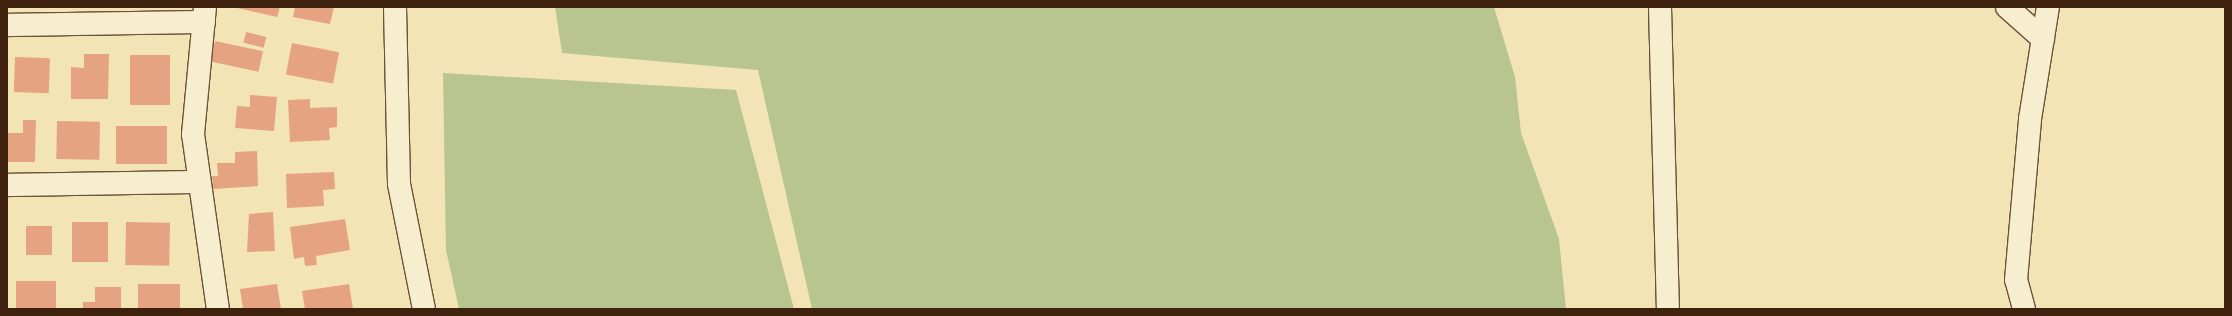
<!DOCTYPE html>
<style>
body{margin:0}
#map{position:relative;width:2232px;height:316px;overflow:hidden;background:#f3e4b5;font-family:Cardo,serif}
div>[style]{position:absolute}
.green>*{inset:0;background:#b8c58f}
.building>*{inset:0;background:#e6a382;transform-origin:0 0}
.roads{filter:drop-shadow(1px 0 #6c5238) drop-shadow(-1px 0 #6c5238) drop-shadow(0 1px #6c5238) drop-shadow(0 -1px #6c5238)}
.minor>*{height:22px;margin:-11px;padding:0 11px;transform-origin:11px;border-radius:11px;background:#f7edcf}
.tertiary>*{height:22px;margin:-11px;padding:0 11px;transform-origin:11px;border-radius:11px;background:#f7edcf}
span{translate:-50% -50%;white-space:nowrap;text-align:center;line-height:1.15;-webkit-text-stroke:4px #f7edcf;paint-order:stroke}
.frame{position:absolute;inset:0;border:8px solid #3f220e;pointer-events:none}
</style>
<div id="map">
<div class="green">
<div style="clip-path:polygon(555px 7px,1494px 7px,1515px 77px,1521px 133px,1559px 239px,1566px 309px,812px 309px,758px 70px,562px 53px)"></div>
<div style="clip-path:polygon(443px 73px,736px 90px,794px 309px,459px 309px,446px 250px)"></div>
</div>
<div class="building">
<div style="clip-path:polygon(233px 7px,280px 7px,277px 17px)"></div>
<div style="clip-path:polygon(295px 7px,334px 7px,330px 24px,293px 17px)"></div>
<div style="left:246px;top:32px;width:21px;height:11px;rotate:14deg"></div>
<div style="left:215px;top:41px;width:49px;height:21px;rotate:12deg"></div>
<div style="left:292px;top:43px;width:48px;height:32px;rotate:11deg"></div>
<div style="clip-path:polygon(84px 54px,109px 54px,108px 99px,71px 99px,71px 67px,84px 68px)"></div>
<div style="left:130px;top:55px;width:40px;height:50px"></div>
<div style="left:15px;top:57px;width:35px;height:35px;rotate:2deg"></div>
<div style="clip-path:polygon(250px 95px,277px 97px,274px 131px,235px 128px,237px 106px,250px 107px)"></div>
<div style="clip-path:polygon(310px 99px,310px 108px,337px 107px,337px 127px,329px 128px,330px 140px,290px 142px,288px 100px)"></div>
<div style="clip-path:polygon(23px 120px,36px 120px,35px 162px,7px 162px,7px 133px,23px 133px)"></div>
<div style="left:57px;top:121px;width:43px;height:38px;rotate:1deg"></div>
<div style="left:116px;top:126px;width:51px;height:38px"></div>
<div style="clip-path:polygon(257px 151px,258px 186px,213px 189px,212px 176px,218px 176px,217px 163px,235px 163px,235px 152px)"></div>
<div style="clip-path:polygon(334px 172px,335px 189px,323px 190px,324px 206px,287px 208px,286px 174px)"></div>
<div style="clip-path:polygon(273px 212px,275px 251px,247px 252px,249px 214px)"></div>
<div style="clip-path:polygon(345px 219px,350px 250px,316px 256px,317px 265px,305px 266px,304px 257px,294px 259px,290px 227px)"></div>
<div style="left:72px;top:222px;width:36px;height:40px"></div>
<div style="left:126px;top:222px;width:44px;height:43px;rotate:1deg"></div>
<div style="left:26px;top:226px;width:26px;height:29px"></div>
<div style="left:16px;top:281px;width:40px;height:28px"></div>
<div style="left:138px;top:284px;width:42px;height:25px"></div>
<div style="clip-path:polygon(277px 284px,281px 309px,243px 309px,240px 289px)"></div>
<div style="clip-path:polygon(349px 284px,353px 309px,305px 309px,302px 291px)"></div>
<div style="clip-path:polygon(95px 287px,121px 287px,121px 309px,83px 309px,83px 302px,95px 302px)"></div>
</div>
<div class="roads">
<div class="minor">
<div style="left:205px;top:7px;width:128px;rotate:95.4deg"></div>
<div style="left:193px;top:134px;width:177px;rotate:81.9deg"></div>
<div style="left:1660px;top:7px;width:302px;rotate:88.5deg"></div>
<div style="left:2007px;top:7px;width:48px;rotate:41.6deg"></div>
<div style="left:7px;top:25px;width:197px;rotate:-0.9deg"></div>
<div style="left:7px;top:185px;width:191px;rotate:-0.9deg"></div>
<div style="left:2024px;top:309px;width:30px;rotate:-105deg"></div>
<div style="left:2016px;top:280px;width:162px;rotate:-85deg"></div>
<div style="left:2030px;top:119px;width:113px;rotate:-80.9deg"></div>
</div>
<div class="tertiary">
<div style="left:395px;top:7px;width:177px;rotate:88.7deg"></div>
<div style="left:399px;top:184px;width:127px;rotate:78.7deg"></div>
</div>
</div>
<div class="frame"></div>
</div>
